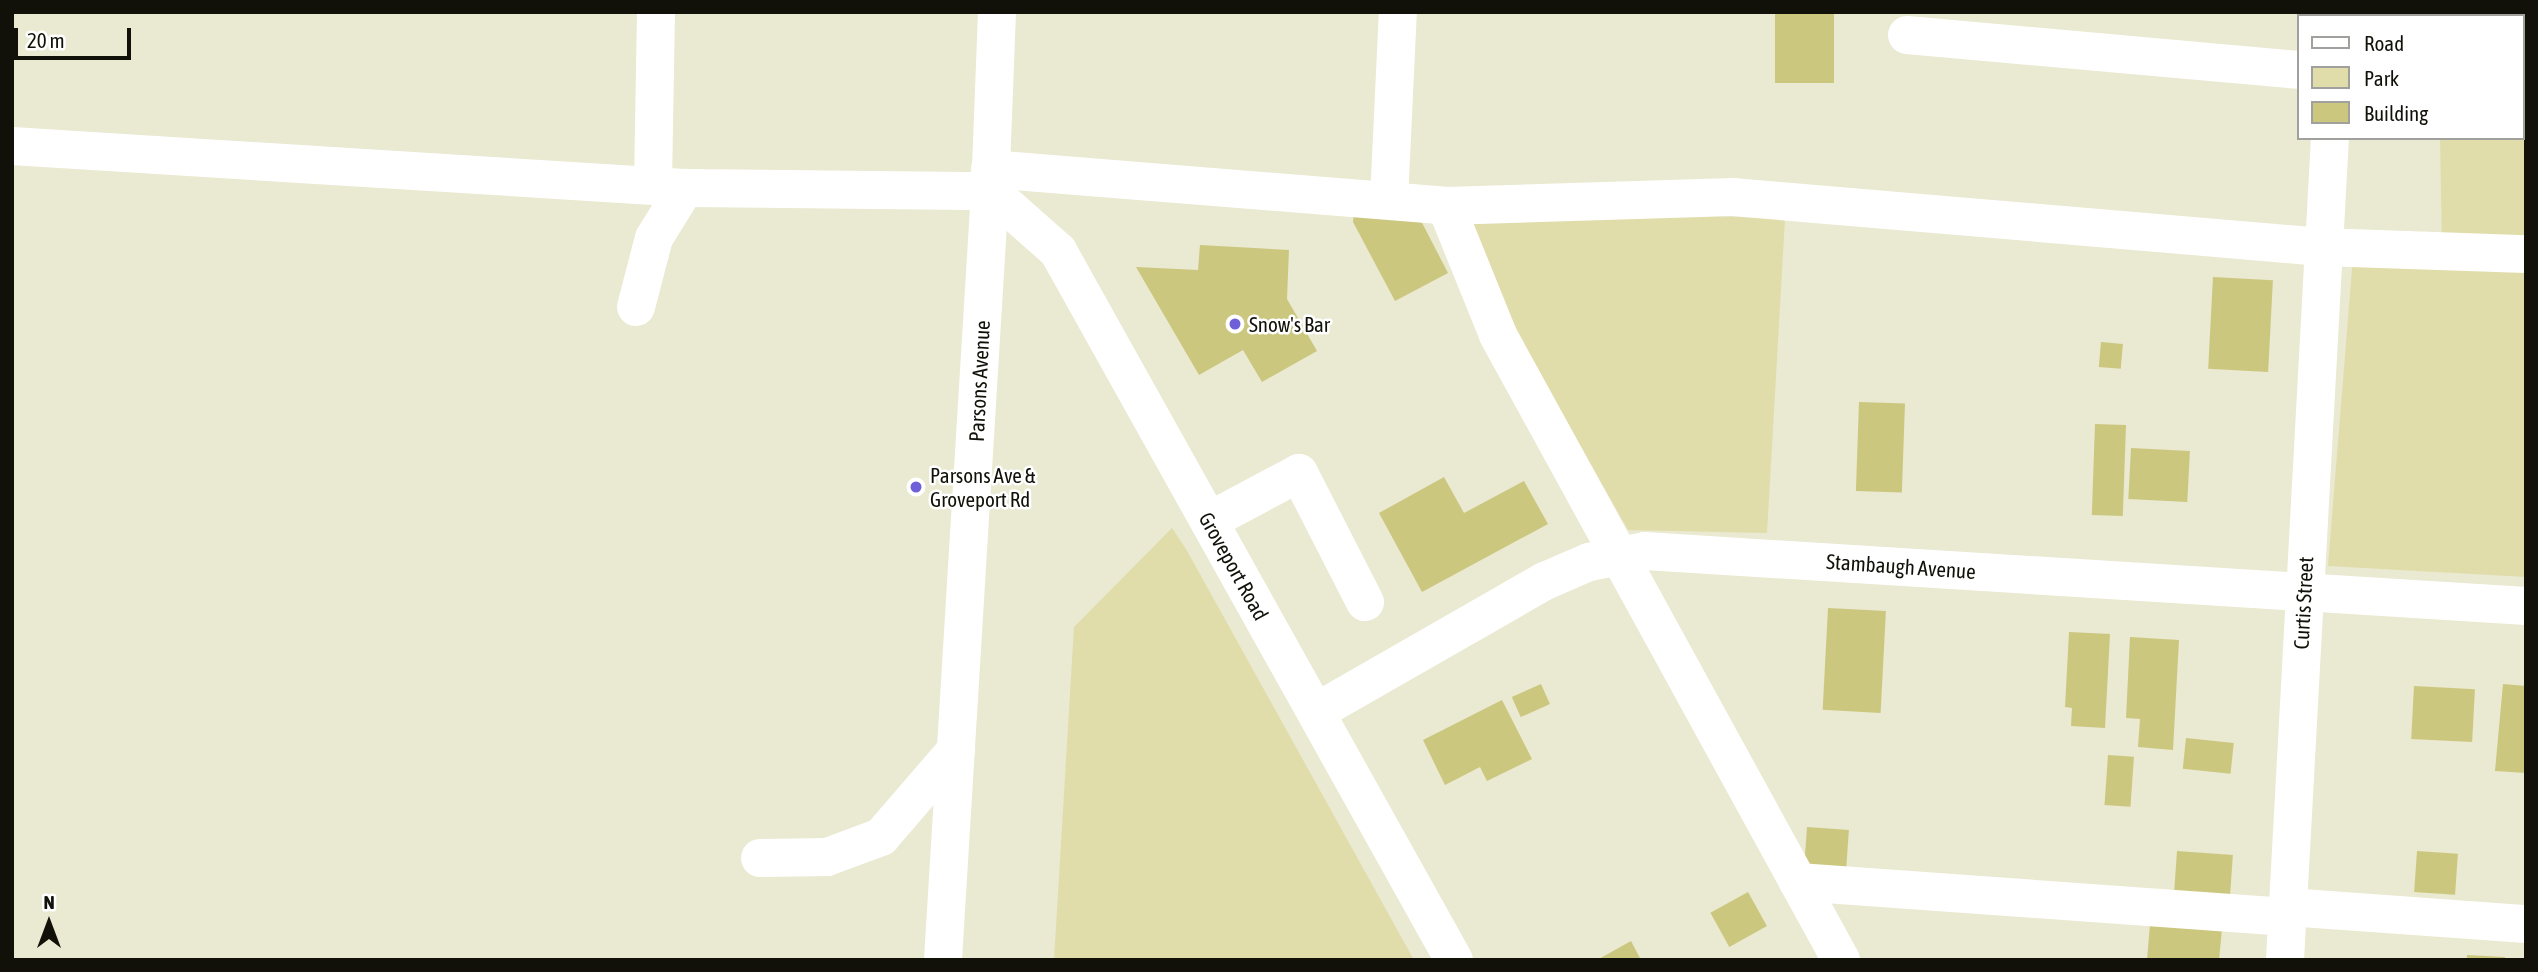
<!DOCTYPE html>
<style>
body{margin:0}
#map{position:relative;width:2538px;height:972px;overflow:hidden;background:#eae9d1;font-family:"Asap Condensed",sans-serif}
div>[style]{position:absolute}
.green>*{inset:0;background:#e0ddab}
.building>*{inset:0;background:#ccc77e;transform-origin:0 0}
.minor>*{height:38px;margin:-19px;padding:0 19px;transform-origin:19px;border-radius:19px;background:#fff}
.major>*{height:38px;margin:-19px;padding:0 19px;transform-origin:19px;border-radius:19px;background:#fff}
.dots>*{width:19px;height:19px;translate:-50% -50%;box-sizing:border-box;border:4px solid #fff;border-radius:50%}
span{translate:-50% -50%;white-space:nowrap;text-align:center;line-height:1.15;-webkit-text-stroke:5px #fff;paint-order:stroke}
.poi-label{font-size:21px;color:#111109}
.left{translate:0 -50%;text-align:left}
.street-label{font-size:21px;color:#111109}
.frame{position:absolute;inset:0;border:14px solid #111109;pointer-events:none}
.legend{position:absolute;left:2297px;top:14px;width:228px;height:126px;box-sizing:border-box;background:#fff;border:2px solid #a0a09d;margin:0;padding:9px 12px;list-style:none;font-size:21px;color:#111109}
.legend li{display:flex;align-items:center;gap:14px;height:35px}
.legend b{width:35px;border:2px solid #a0a09d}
.north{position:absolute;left:14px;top:888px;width:70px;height:70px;-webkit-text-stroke:5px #fff;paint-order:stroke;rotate:0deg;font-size:19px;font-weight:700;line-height:28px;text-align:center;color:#111109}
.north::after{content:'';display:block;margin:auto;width:24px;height:32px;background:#111109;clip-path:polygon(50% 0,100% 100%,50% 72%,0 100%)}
.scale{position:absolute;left:14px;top:28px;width:117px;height:32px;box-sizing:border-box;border:4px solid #111109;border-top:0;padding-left:9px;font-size:21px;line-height:24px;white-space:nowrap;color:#111109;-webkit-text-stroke:5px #fff;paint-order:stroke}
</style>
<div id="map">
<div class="green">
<div style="clip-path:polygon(2439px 12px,2526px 12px,2526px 577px,2328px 566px,2354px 244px,2442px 247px,2440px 138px,2522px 138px,2522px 16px)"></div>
<div style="clip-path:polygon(1444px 204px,1785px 219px,1767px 533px,1628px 530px)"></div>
<div style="clip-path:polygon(1172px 528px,1186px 549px,1414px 960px,1054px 960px,1074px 627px)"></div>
</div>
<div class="building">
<div style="left:1775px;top:12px;width:59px;height:71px"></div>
<div style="clip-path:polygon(1354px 212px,1418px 215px,1448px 273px,1395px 301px,1353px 222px)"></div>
<div style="clip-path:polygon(1200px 245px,1289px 250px,1287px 299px,1317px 351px,1262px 382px,1243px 350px,1199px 375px,1136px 267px,1198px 270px)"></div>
<div style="left:2213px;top:277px;width:60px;height:92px;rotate:3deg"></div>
<div style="left:2101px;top:342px;width:22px;height:25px;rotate:5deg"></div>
<div style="left:1859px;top:402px;width:46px;height:89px;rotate:2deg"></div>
<div style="left:2095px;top:424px;width:31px;height:91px;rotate:2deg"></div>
<div style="left:2131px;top:448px;width:59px;height:51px;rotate:3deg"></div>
<div style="clip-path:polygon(1444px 477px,1464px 513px,1524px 481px,1548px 524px,1422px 592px,1379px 513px)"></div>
<div style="left:1828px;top:608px;width:58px;height:102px;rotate:3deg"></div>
<div style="clip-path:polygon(2069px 632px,2110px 634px,2105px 728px,2071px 726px,2072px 708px,2065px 707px)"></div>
<div style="clip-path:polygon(2130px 637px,2179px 640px,2173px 750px,2138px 747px,2140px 719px,2126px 718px)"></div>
<div style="left:1541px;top:684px;width:22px;height:32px;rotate:66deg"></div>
<div style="clip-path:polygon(2503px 684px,2526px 686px,2526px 773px,2495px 771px)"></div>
<div style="left:2414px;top:686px;width:61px;height:53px;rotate:3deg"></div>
<div style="clip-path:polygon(1502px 700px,1532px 759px,1487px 781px,1480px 767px,1445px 785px,1423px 740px)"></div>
<div style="left:2186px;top:738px;width:48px;height:31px;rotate:6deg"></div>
<div style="left:2108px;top:755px;width:26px;height:50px;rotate:4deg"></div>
<div style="left:1807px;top:827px;width:42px;height:38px;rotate:4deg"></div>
<div style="left:2177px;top:851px;width:56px;height:45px;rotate:4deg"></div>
<div style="left:2417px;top:851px;width:41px;height:41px;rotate:4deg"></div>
<div style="left:1748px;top:892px;width:39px;height:43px;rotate:61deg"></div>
<div style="clip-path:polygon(2150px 924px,2222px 929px,2219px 960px,2147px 960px)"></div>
<div style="clip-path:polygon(1631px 941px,1641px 960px,1597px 960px)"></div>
<div style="clip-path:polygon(2467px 955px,2505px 957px,2505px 960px,2467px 960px)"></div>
</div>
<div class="minor">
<div style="left:2337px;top:16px;width:4px;rotate:-90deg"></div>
<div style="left:1907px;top:35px;width:393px;rotate:5.1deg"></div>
<div style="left:12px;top:146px;width:674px;rotate:3.57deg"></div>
<div style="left:685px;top:188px;width:305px;rotate:0.6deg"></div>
<div style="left:990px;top:191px;width:770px;rotate:93.5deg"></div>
<div style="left:990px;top:169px;width:457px;rotate:4.6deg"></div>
<div style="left:1446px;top:206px;width:287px;rotate:-1.8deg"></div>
<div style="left:1733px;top:197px;width:591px;rotate:4.85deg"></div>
<div style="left:2322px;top:247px;width:204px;rotate:2deg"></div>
<div style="left:653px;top:184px;width:172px;rotate:-89deg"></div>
<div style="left:1389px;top:200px;width:188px;rotate:-87.3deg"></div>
<div style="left:1446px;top:206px;width:139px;rotate:68deg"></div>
<div style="left:1498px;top:335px;width:713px;rotate:61.24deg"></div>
<div style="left:636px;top:307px;width:71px;rotate:-75.4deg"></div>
<div style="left:654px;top:238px;width:59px;rotate:-58.2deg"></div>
<div style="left:1209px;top:521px;width:102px;rotate:-28.1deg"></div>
<div style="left:1299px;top:473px;width:145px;rotate:62.9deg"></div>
<div style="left:1316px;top:712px;width:264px;rotate:-29.8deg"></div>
<div style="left:1545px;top:581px;width:48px;rotate:-23.4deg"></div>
<div style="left:1589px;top:562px;width:57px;rotate:-11.1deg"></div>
<div style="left:1645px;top:551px;width:883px;rotate:3.57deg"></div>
<div style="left:760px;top:858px;width:67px;rotate:-0.9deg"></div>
<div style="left:827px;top:857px;width:58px;rotate:-20.3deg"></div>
<div style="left:881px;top:837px;width:115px;rotate:-49.2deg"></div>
<div style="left:1798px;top:882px;width:490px;rotate:4.1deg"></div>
<div style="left:2288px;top:907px;width:239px;rotate:4.1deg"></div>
<div style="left:2285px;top:960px;width:823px;rotate:-86.87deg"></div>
</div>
<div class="major">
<div style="left:997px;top:12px;width:179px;rotate:92.2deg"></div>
<div style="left:990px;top:191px;width:91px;rotate:41.4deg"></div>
<div style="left:1058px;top:251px;width:812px;rotate:60.82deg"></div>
</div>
<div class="dots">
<div style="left:1235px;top:324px;background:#6f60da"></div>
<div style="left:916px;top:487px;background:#6f60da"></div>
</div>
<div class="poi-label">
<span class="left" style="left:1249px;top:324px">Snow's Bar</span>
<span class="left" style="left:930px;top:487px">Parsons Ave &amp;<br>Groveport Rd</span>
</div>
<div class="street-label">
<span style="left:979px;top:381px;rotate:-87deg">Parsons Avenue</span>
<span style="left:1234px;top:566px;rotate:61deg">Groveport Road</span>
<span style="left:1901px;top:566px;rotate:4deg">Stambaugh Avenue</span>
<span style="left:2303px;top:603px;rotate:-87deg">Curtis Street</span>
</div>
<div class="frame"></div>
<ul class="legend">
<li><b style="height:9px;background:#fff"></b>Road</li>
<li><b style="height:19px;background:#e0ddab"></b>Park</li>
<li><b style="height:19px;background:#ccc77e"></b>Building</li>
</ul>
<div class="north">N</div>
<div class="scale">20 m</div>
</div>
